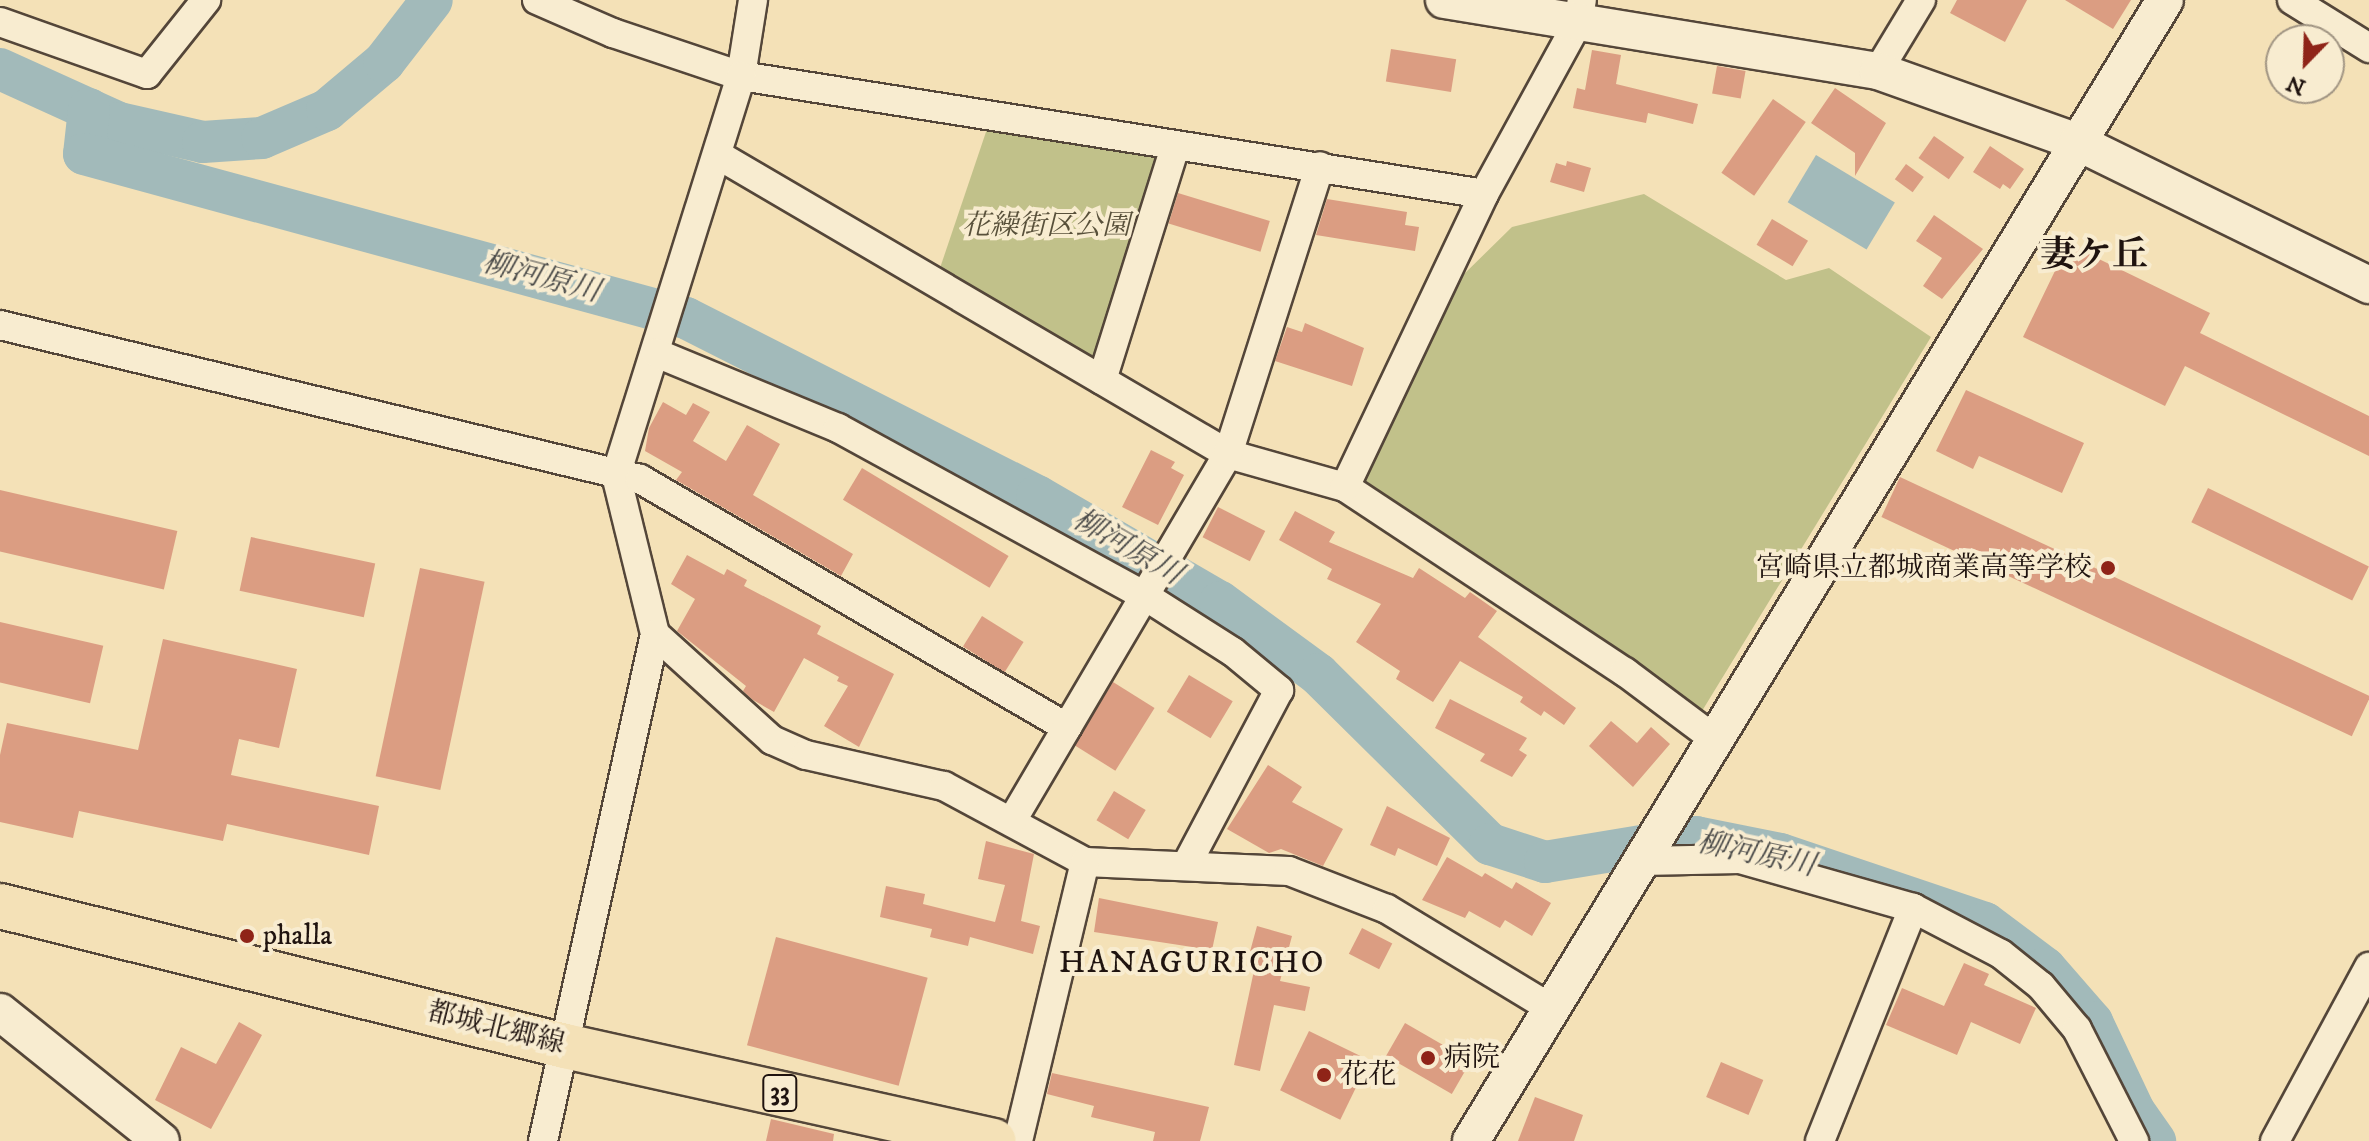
<!DOCTYPE html>
<meta charset="utf-8">
<style>
body{margin:0}
#map{position:relative;width:2369px;height:1141px;overflow:hidden;background:#f4e1b7;font-family:"IM FELL DW Pica","Noto Serif JP",serif}
div>[style]{position:absolute}
.green>*{inset:0;background:#c1c18a}
.water>*{inset:0;background:#a2baba;transform-origin:0 0}
.river>*{height:42px;margin:-21px;padding:0 21px;transform-origin:21px;border-radius:21px;background:#a2baba}
.building>*{inset:0;background:#db9d82;transform-origin:0 0}
.roads{filter:drop-shadow(2px 0 #544639) drop-shadow(-2px 0 #544639) drop-shadow(0 2px #544639) drop-shadow(0 -2px #544639)}
.minor>*{height:28px;margin:-14px;padding:0 14px;transform-origin:14px;border-radius:14px;background:#f8ecd0}
.tertiary>*{height:36px;margin:-18px;padding:0 18px;transform-origin:18px;border-radius:18px;background:#f8ecd0}
.primary>*{height:44px;margin:-22px;padding:0 22px;transform-origin:22px;border-radius:22px;background:#f4e1b7}
.dots>*{width:22px;height:22px;translate:-50% -50%;box-sizing:border-box;border:4px solid #f8ecd0;border-radius:50%}
span{translate:-50% -50%;white-space:nowrap;text-align:center;line-height:1.15;-webkit-text-stroke:8px #f8ecd0;paint-order:stroke}
.shield-label span{padding:2px 6px;background:#f8ecd0;border:2px solid;border-radius:6px;-webkit-text-stroke-width:0}
.shield-label{font-size:26px;color:#1f130f;font-weight:700}
.park-label{font-size:28px;color:#58503a;font-style:italic}
.poi-label{font-size:28px;color:#1f130f}
.right{translate:-100% -50%;text-align:right}
.left{translate:0 -50%;text-align:left}
.street-label{font-size:28px;color:#1f130f}
.water-label{font-size:30px;color:#4d4d4b;font-style:italic}
.quarter-label{font-size:32px;color:#1f130f;letter-spacing:2px}
.district-label{font-size:36px;color:#1f130f;font-weight:700}
.north{position:absolute;left:2265px;top:24px;width:80px;height:80px;box-sizing:border-box;background:#f8ecd0;border:2px solid #a19583;border-radius:50%;rotate:203deg;font-size:22px;font-weight:700;line-height:32px;text-align:center;color:#1f130f}
.north::after{content:'';display:block;margin:auto;width:28px;height:36px;background:#8f2418;clip-path:polygon(50% 0,100% 100%,50% 72%,0 100%)}
</style>
<div id="map">
<div class="green">
<div style="clip-path:polygon(987px 129px,1160px 155px,1097px 360px,939px 271px)"></div>
<div style="clip-path:polygon(1644px 194px,1786px 280px,1829px 268px,1931px 337px,1702px 711px,1361px 483px,1459px 279px,1512px 227px)"></div>
</div>
<div class="water">
<div style="left:1816px;top:155px;width:92px;height:55px;rotate:31deg"></div>
</div>
<div class="river">
<div style="left:0;top:69px;width:131px;rotate:24.4deg"></div>
<div style="left:119px;top:123px;width:86px;rotate:12.7deg"></div>
<div style="left:203px;top:142px;width:59px;rotate:-3.9deg"></div>
<div style="left:262px;top:138px;width:71px;rotate:-23.3deg"></div>
<div style="left:327px;top:110px;width:75px;rotate:-40.1deg"></div>
<div style="left:384px;top:62px;width:78px;rotate:-52.3deg"></div>
<div style="left:89px;top:109px;width:45px;rotate:96.3deg"></div>
<div style="left:84px;top:154px;width:624px;rotate:15.24deg"></div>
<div style="left:686px;top:318px;width:394px;rotate:26.9deg"></div>
<div style="left:1037px;top:496px;width:211px;rotate:30.1deg"></div>
<div style="left:1220px;top:602px;width:122px;rotate:36.3deg"></div>
<div style="left:1318px;top:674px;width:242px;rotate:44.7deg"></div>
<div style="left:1490px;top:844px;width:58px;rotate:18.1deg"></div>
<div style="left:1545px;top:862px;width:153px;rotate:-9.4deg"></div>
<div style="left:1696px;top:837px;width:86px;rotate:11.4deg"></div>
<div style="left:1780px;top:854px;width:216px;rotate:18.6deg"></div>
<div style="left:1985px;top:923px;width:75px;rotate:36.9deg"></div>
<div style="left:2045px;top:968px;width:72px;rotate:49deg"></div>
<div style="left:2092px;top:1022px;width:98px;rotate:64.7deg"></div>
<div style="left:2134px;top:1111px;width:37px;rotate:55deg"></div>
</div>
<div class="building">
<div style="clip-path:polygon(1957px 0,2027px 0,2005px 42px,1950px 13px)"></div>
<div style="clip-path:polygon(2065px 0,2131px 0,2113px 29px)"></div>
<div style="left:1391px;top:49px;width:66px;height:33px;rotate:9deg"></div>
<div style="clip-path:polygon(1592px 50px,1621px 55px,1616px 84px,1698px 104px,1693px 124px,1648px 113px,1646px 123px,1573px 108px,1577px 88px,1585px 90px)"></div>
<div style="left:1717px;top:66px;width:29px;height:28px;rotate:10deg"></div>
<div style="clip-path:polygon(1835px 88px,1886px 123px,1855px 176px,1855px 153px,1811px 123px)"></div>
<div style="left:1773px;top:99px;width:40px;height:90px;rotate:35deg"></div>
<div style="left:1934px;top:136px;width:37px;height:27px;rotate:35deg"></div>
<div style="clip-path:polygon(1990px 146px,2024px 169px,2010px 189px,2003px 184px,2000px 189px,1973px 172px)"></div>
<div style="clip-path:polygon(1567px 161px,1591px 168px,1584px 192px,1550px 182px,1556px 163px,1566px 166px)"></div>
<div style="left:1906px;top:164px;width:22px;height:19px;rotate:36deg"></div>
<div style="left:1178px;top:193px;width:96px;height:32px;rotate:17deg"></div>
<div style="clip-path:polygon(1327px 199px,1407px 212px,1405px 225px,1419px 227px,1415px 251px,1316px 235px)"></div>
<div style="clip-path:polygon(1934px 215px,1983px 249px,1942px 299px,1923px 286px,1942px 258px,1916px 241px)"></div>
<div style="left:1772px;top:219px;width:42px;height:30px;rotate:31deg"></div>
<div style="clip-path:polygon(2068px 244px,2210px 313px,2200px 333px,2369px 416px,2369px 456px,2185px 366px,2165px 406px,2023px 337px)"></div>
<div style="clip-path:polygon(1305px 323px,1364px 348px,1352px 386px,1275px 361px,1287px 327px,1302px 332px)"></div>
<div style="clip-path:polygon(1966px 390px,2084px 443px,2062px 493px,1979px 456px,1973px 469px,1936px 451px)"></div>
<div style="clip-path:polygon(663px 402px,686px 415px,693px 403px,710px 412px,693px 441px,726px 461px,747px 425px,780px 444px,753px 495px,853px 554px,841px 576px,676px 480px,682px 472px,645px 451px,649px 428px)"></div>
<div style="clip-path:polygon(1151px 450px,1175px 462px,1171px 468px,1184px 475px,1158px 525px,1122px 507px)"></div>
<div style="left:862px;top:468px;width:171px;height:37px;rotate:31deg"></div>
<div style="left:1900px;top:477px;width:519px;height:44px;rotate:25deg"></div>
<div style="left:2208px;top:488px;width:179px;height:38px;rotate:26deg"></div>
<div style="left:0;top:490px;width:182px;height:60px;rotate:13deg"></div>
<div style="left:1218px;top:507px;width:53px;height:34px;rotate:27deg"></div>
<div style="clip-path:polygon(1295px 511px,1335px 532px,1329px 542px,1413px 578px,1419px 568px,1465px 598px,1470px 592px,1497px 611px,1478px 637px,1576px 708px,1564px 725px,1544px 711px,1541px 716px,1520px 702px,1523px 697px,1460px 661px,1433px 702px,1396px 679px,1400px 671px,1356px 642px,1381px 604px,1327px 579px,1332px 569px,1279px 540px)"></div>
<div style="left:251px;top:537px;width:127px;height:55px;rotate:12deg"></div>
<div style="clip-path:polygon(687px 555px,724px 575px,727px 569px,747px 580px,744px 586px,821px 626px,817px 634px,894px 674px,859px 747px,824px 726px,848px 686px,837px 681px,839px 677px,804px 658px,774px 712px,753px 700px,743px 691px,746px 686px,677px 631px,695px 599px,671px 584px)"></div>
<div style="left:420px;top:568px;width:66px;height:213px;rotate:12deg"></div>
<div style="left:982px;top:616px;width:49px;height:36px;rotate:32deg"></div>
<div style="left:0;top:622px;width:106px;height:59px;rotate:13deg"></div>
<div style="clip-path:polygon(163px 639px,297px 669px,279px 748px,239px 739px,231px 775px,379px 806px,369px 855px,227px 824px,223px 841px,79px 811px,73px 838px,0 822px,0 755px,7px 723px,138px 750px)"></div>
<div style="left:1189px;top:675px;width:51px;height:43px;rotate:31deg"></div>
<div style="left:1113px;top:682px;width:49px;height:74px;rotate:32deg"></div>
<div style="clip-path:polygon(1450px 699px,1527px 738px,1519px 750px,1527px 755px,1512px 777px,1480px 761px,1485px 754px,1435px 728px)"></div>
<div style="clip-path:polygon(1611px 721px,1637px 743px,1651px 727px,1670px 744px,1633px 787px,1589px 746px)"></div>
<div style="clip-path:polygon(1268px 765px,1302px 787px,1292px 802px,1343px 829px,1323px 866px,1281px 849px,1269px 853px,1227px 829px)"></div>
<div style="left:1114px;top:791px;width:37px;height:34px;rotate:31deg"></div>
<div style="clip-path:polygon(1387px 806px,1450px 838px,1437px 866px,1398px 848px,1395px 856px,1370px 845px)"></div>
<div style="clip-path:polygon(986px 841px,1034px 854px,1021px 921px,1040px 926px,1033px 954px,970px 937px,968px 946px,930px 937px,932px 929px,880px 917px,886px 886px,925px 894px,923px 904px,995px 922px,1005px 885px,978px 879px)"></div>
<div style="clip-path:polygon(1447px 857px,1482px 877px,1485px 873px,1512px 889px,1516px 882px,1551px 903px,1532px 936px,1505px 920px,1500px 928px,1469px 911px,1465px 918px,1422px 900px)"></div>
<div style="clip-path:polygon(1099px 898px,1218px 922px,1212px 950px,1094px 932px)"></div>
<div style="clip-path:polygon(1257px 926px,1292px 936px,1280px 981px,1310px 987px,1305px 1011px,1274px 1005px,1260px 1071px,1234px 1065px,1256px 961px,1248px 959px)"></div>
<div style="left:1362px;top:928px;width:34px;height:29px;rotate:27deg"></div>
<div style="left:776px;top:937px;width:157px;height:112px;rotate:15deg"></div>
<div style="clip-path:polygon(1964px 963px,1989px 974px,1984px 985px,2036px 1008px,2020px 1044px,1971px 1022px,1957px 1055px,1886px 1025px,1902px 988px,1944px 1006px)"></div>
<div style="clip-path:polygon(239px 1022px,262px 1035px,211px 1129px,155px 1100px,181px 1047px,216px 1064px)"></div>
<div style="left:1405px;top:1023px;width:76px;height:38px;rotate:30deg"></div>
<div style="left:1309px;top:1031px;width:67px;height:66px;rotate:26deg"></div>
<div style="left:1721px;top:1062px;width:46px;height:38px;rotate:23deg"></div>
<div style="clip-path:polygon(1052px 1073px,1209px 1107px,1200px 1141px,1153px 1141px,1155px 1132px,1091px 1117px,1094px 1106px,1047px 1094px)"></div>
<div style="clip-path:polygon(1535px 1097px,1583px 1115px,1574px 1141px,1518px 1141px)"></div>
<div style="clip-path:polygon(771px 1119px,834px 1134px,833px 1141px,766px 1141px)"></div>
</div>
<div class="roads">
<div class="minor">
<div style="left:537px;top:0;width:83px;rotate:23.5deg"></div>
<div style="left:613px;top:33px;width:135px;rotate:18.6deg"></div>
<div style="left:741px;top:76px;width:752px;rotate:9.02deg"></div>
<div style="left:753px;top:0;width:77px;rotate:99deg"></div>
<div style="left:741px;top:76px;width:418px;rotate:107.4deg"></div>
<div style="left:616px;top:475px;width:164px;rotate:76.2deg"></div>
<div style="left:655px;top:634px;width:158px;rotate:42.2deg"></div>
<div style="left:772px;top:740px;width:37px;rotate:24deg"></div>
<div style="left:806px;top:755px;width:141px;rotate:12.7deg"></div>
<div style="left:944px;top:786px;width:160px;rotate:28.3deg"></div>
<div style="left:1085px;top:862px;width:204px;rotate:2.5deg"></div>
<div style="left:1289px;top:871px;width:105px;rotate:21.2deg"></div>
<div style="left:1387px;top:909px;width:193px;rotate:31.2deg"></div>
<div style="left:2292px;top:0;width:91px;rotate:31.9deg"></div>
<div style="left:0;top:22px;width:156px;rotate:19.5deg"></div>
<div style="left:147px;top:74px;width:95px;rotate:-51.4deg"></div>
<div style="left:1878px;top:71px;width:83px;rotate:-58.8deg"></div>
<div style="left:718px;top:155px;width:591px;rotate:30.38deg"></div>
<div style="left:1228px;top:454px;width:122px;rotate:15.8deg"></div>
<div style="left:1345px;top:487px;width:336px;rotate:33.5deg"></div>
<div style="left:1625px;top:672px;width:114px;rotate:36.8deg"></div>
<div style="left:0;top:325px;width:658px;rotate:13.53deg"></div>
<div style="left:640px;top:479px;width:494px;rotate:30.2deg"></div>
<div style="left:656px;top:353px;width:197px;rotate:22.4deg"></div>
<div style="left:838px;top:428px;width:350px;rotate:28.7deg"></div>
<div style="left:1145px;top:596px;width:104px;rotate:32.5deg"></div>
<div style="left:1233px;top:652px;width:60px;rotate:39.6deg"></div>
<div style="left:1279px;top:690px;width:197px;rotate:117.9deg"></div>
<div style="left:1102px;top:380px;width:244px;rotate:-72.6deg"></div>
<div style="left:1345px;top:487px;width:324px;rotate:-64.6deg"></div>
<div style="left:1484px;top:194px;width:196px;rotate:-61.3deg"></div>
<div style="left:1578px;top:22px;width:22px;rotate:-80deg"></div>
<div style="left:1013px;top:819px;width:424px;rotate:-59.5deg"></div>
<div style="left:1228px;top:454px;width:302px;rotate:-72.3deg"></div>
<div style="left:1642px;top:861px;width:98px;rotate:-1.2deg"></div>
<div style="left:1740px;top:859px;width:180px;rotate:15.8deg"></div>
<div style="left:543px;top:1141px;width:519px;rotate:-77.54deg"></div>
<div style="left:1018px;top:1141px;width:287px;rotate:-76.5deg"></div>
<div style="left:1820px;top:1141px;width:251px;rotate:-68.2deg"></div>
<div style="left:1913px;top:908px;width:99px;rotate:27.6deg"></div>
<div style="left:2001px;top:954px;width:51px;rotate:38.7deg"></div>
<div style="left:2041px;top:986px;width:56px;rotate:50.1deg"></div>
<div style="left:2077px;top:1029px;width:126px;rotate:63deg"></div>
<div style="left:2275px;top:1141px;width:198px;rotate:-61.6deg"></div>
</div>
<div class="tertiary">
<div style="left:1444px;top:0;width:440px;rotate:9.3deg"></div>
<div style="left:1878px;top:71px;width:211px;rotate:19.6deg"></div>
<div style="left:2077px;top:142px;width:325px;rotate:26.1deg"></div>
<div style="left:0;top:1012px;width:206px;rotate:38.7deg"></div>
<div style="left:1471px;top:1141px;width:1335px;rotate:-58.69deg"></div>
</div>
<div class="primary">
<div style="left:0;top:906px;width:582px;rotate:13.92deg"></div>
<div style="left:565px;top:1046px;width:439px;rotate:12.5deg"></div>
</div>
</div>
<div class="dots">
<div style="left:2108px;top:568px;background:#8f2418"></div>
<div style="left:247px;top:936px;background:#8f2418"></div>
<div style="left:1428px;top:1058px;background:#8f2418"></div>
<div style="left:1324px;top:1075px;background:#8f2418"></div>
</div>
<div class="shield-label">
<span style="left:780px;top:1093px">33</span>
</div>
<div class="park-label">
<span style="left:1046px;top:226px">花繰街区公園</span>
</div>
<div class="poi-label">
<span class="right" style="left:2092px;top:568px">宮崎県立都城商業高等学校</span>
<span class="left" style="left:263px;top:936px">phalla</span>
<span class="left" style="left:1444px;top:1058px">病院</span>
<span class="left" style="left:1340px;top:1075px">花花</span>
</div>
<div class="street-label">
<span style="left:496px;top:1028px;rotate:14deg">都城北郷線</span>
</div>
<div class="water-label">
<span style="left:541px;top:278px;rotate:15deg">柳河原川</span>
<span style="left:1127px;top:548px;rotate:30deg">柳河原川</span>
<span style="left:1756px;top:855px;rotate:12deg">柳河原川</span>
</div>
<div class="quarter-label">
<span style="left:1192px;top:963px">HANAGURICHO</span>
</div>
<div class="district-label">
<span style="left:2094px;top:256px">妻ケ丘</span>
</div>
<div class="north">N</div>
</div>
